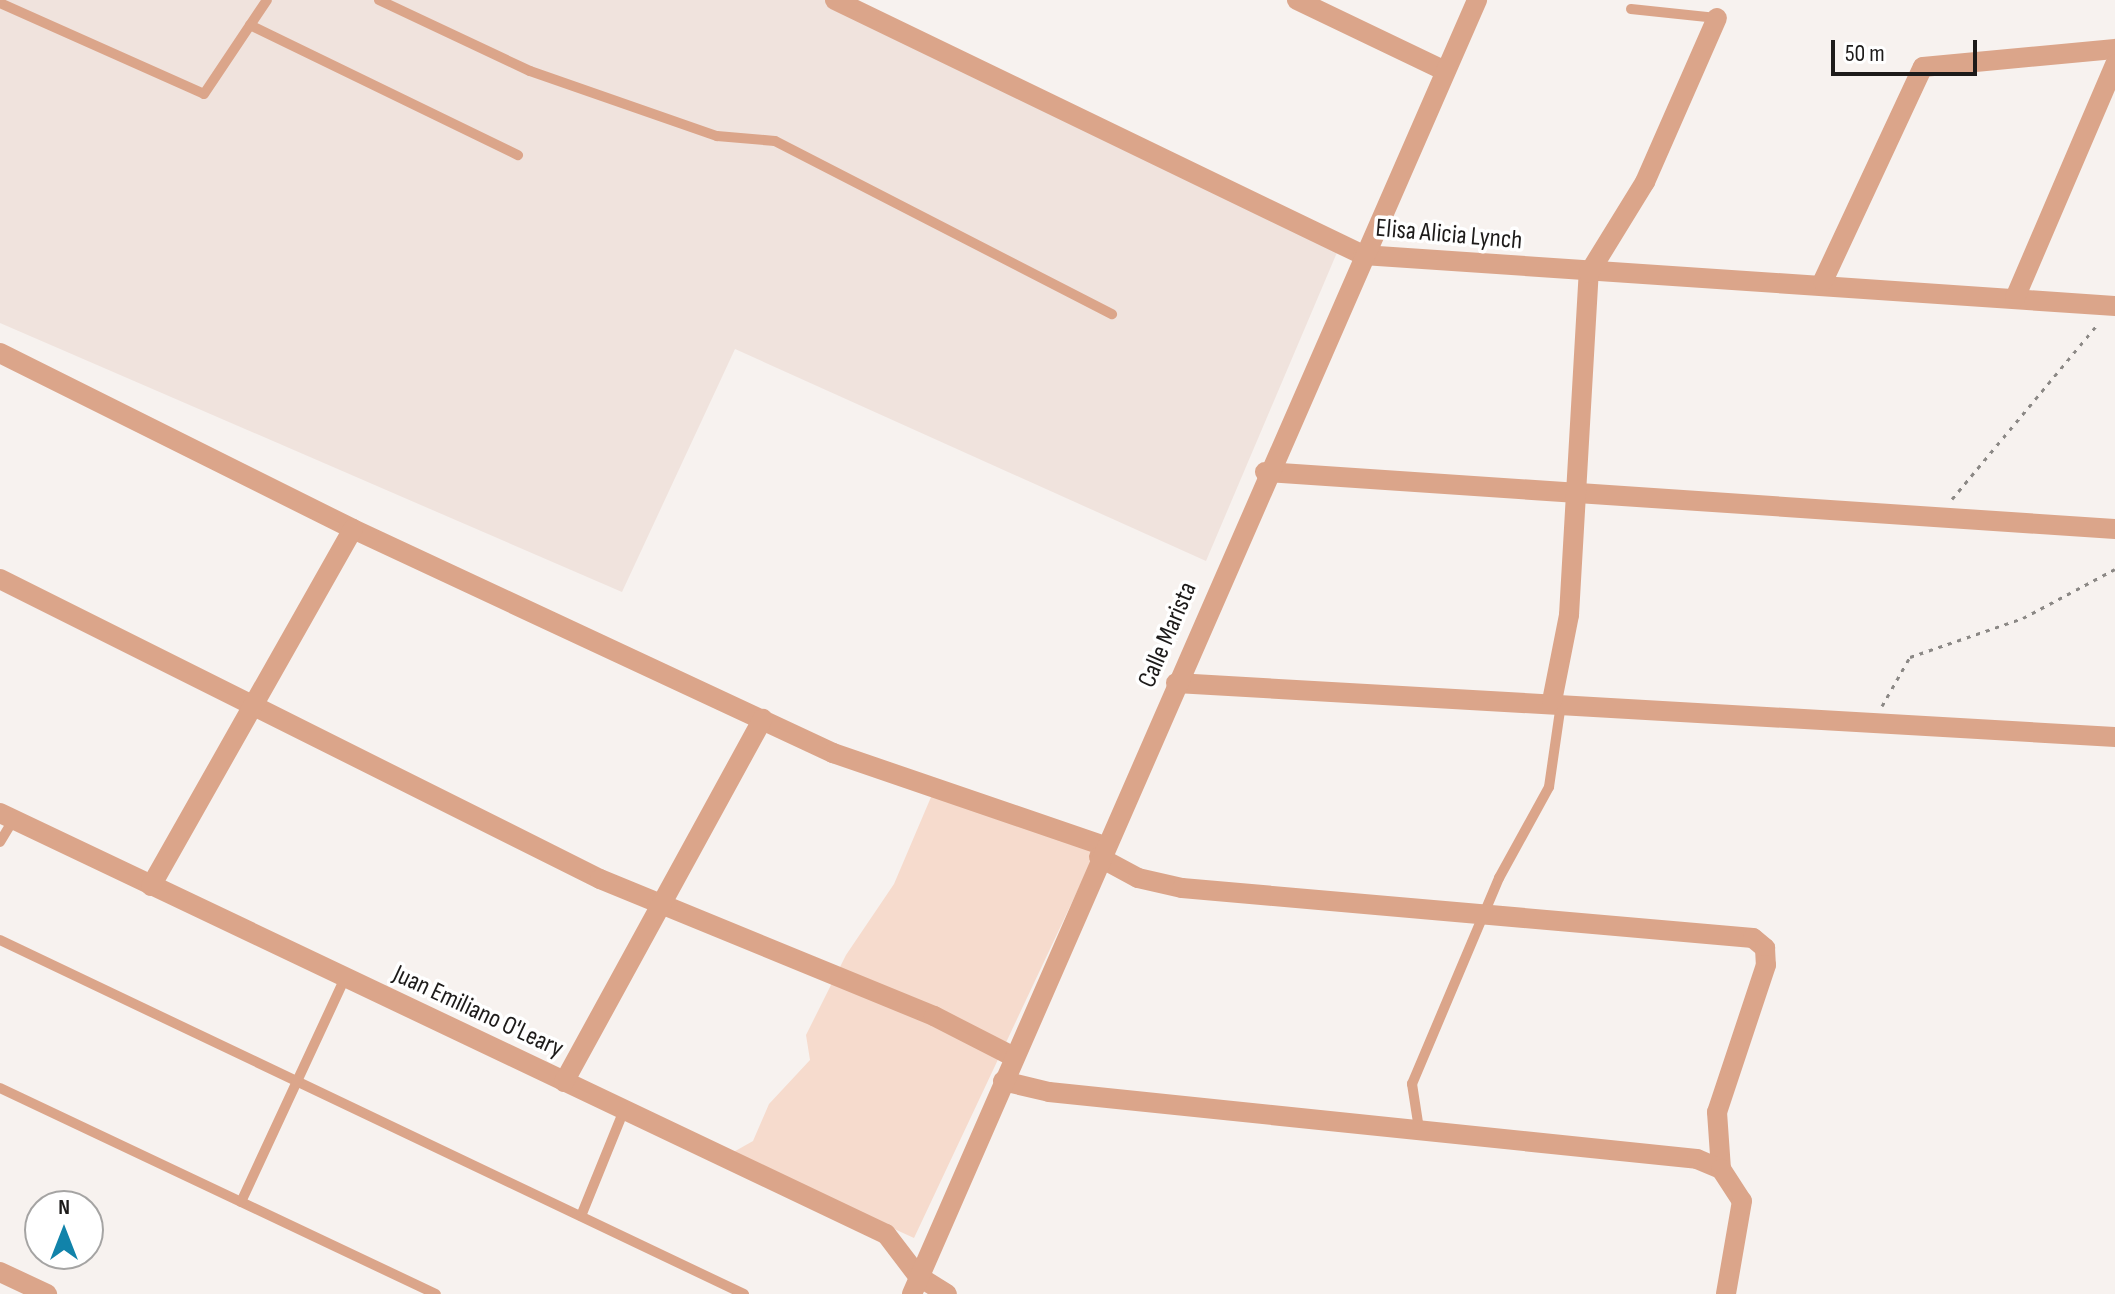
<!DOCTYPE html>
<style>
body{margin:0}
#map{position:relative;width:2115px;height:1294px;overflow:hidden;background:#f7f2ef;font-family:"Sofia Sans Condensed",sans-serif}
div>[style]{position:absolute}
.built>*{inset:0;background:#f0e3dd}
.green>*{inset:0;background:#f6dbcd}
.path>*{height:3px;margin-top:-1.5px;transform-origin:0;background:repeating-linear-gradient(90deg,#8b8885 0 4px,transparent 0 10px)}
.lane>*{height:10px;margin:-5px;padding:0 5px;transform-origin:5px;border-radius:5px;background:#dba58a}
.street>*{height:20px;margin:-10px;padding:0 10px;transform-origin:10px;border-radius:10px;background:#dba58a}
span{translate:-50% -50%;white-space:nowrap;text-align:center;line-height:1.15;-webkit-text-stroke:7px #fff;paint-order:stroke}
.street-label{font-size:26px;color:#1d1b1a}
.north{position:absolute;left:24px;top:1190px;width:80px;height:80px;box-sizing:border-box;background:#fff;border:2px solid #a5a4a3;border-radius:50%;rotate:0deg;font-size:22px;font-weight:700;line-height:32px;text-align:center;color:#1d1b1a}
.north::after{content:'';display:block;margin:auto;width:28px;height:36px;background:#1183aa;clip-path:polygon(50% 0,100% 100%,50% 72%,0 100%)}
.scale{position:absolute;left:1831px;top:40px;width:146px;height:36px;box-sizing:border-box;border:4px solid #1d1b1a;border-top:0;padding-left:10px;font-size:24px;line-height:28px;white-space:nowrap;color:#1d1b1a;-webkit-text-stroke:6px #fff;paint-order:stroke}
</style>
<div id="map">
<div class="built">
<div style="clip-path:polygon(0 0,843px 0,1344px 236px,1206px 561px,735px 349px,622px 592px,0 323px)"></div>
</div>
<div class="green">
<div style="clip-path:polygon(937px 783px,1098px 847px,914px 1238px,730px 1154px,753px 1141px,769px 1104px,810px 1060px,806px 1035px,846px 955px,894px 884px)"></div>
</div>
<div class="path">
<div style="left:1952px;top:499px;width:226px;rotate:-50.2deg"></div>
<div style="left:1882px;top:706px;width:56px;rotate:-60.3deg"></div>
<div style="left:1910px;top:657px;width:120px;rotate:-19deg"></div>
<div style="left:2023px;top:618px;width:104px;rotate:-28deg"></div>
</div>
<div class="lane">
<div style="left:379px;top:0;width:167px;rotate:25.2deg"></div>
<div style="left:530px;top:71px;width:198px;rotate:19.2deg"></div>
<div style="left:717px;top:136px;width:58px;rotate:4.9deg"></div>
<div style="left:775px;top:141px;width:379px;rotate:27.2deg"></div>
<div style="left:0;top:3px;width:223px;rotate:24deg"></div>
<div style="left:204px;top:94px;width:113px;rotate:-56.2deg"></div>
<div style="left:1631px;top:9px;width:86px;rotate:6deg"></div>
<div style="left:250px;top:25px;width:298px;rotate:25.9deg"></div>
<div style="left:0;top:842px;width:26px;rotate:-59deg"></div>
<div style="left:0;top:940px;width:824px;rotate:25.45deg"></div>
<div style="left:0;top:1088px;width:482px;rotate:25.3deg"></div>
<div style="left:1419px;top:1129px;width:46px;rotate:-98.8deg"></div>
<div style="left:1412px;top:1084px;width:224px;rotate:-67.1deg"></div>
<div style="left:1499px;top:878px;width:104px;rotate:-61.2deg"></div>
<div style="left:1549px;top:787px;width:84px;rotate:-81.8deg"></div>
<div style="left:241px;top:1202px;width:247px;rotate:-65.1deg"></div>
<div style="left:581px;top:1216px;width:114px;rotate:-67.9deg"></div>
</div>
<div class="street">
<div style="left:835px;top:0;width:586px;rotate:25.78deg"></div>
<div style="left:1363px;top:255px;width:754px;rotate:3.88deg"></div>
<div style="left:1297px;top:0;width:162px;rotate:25.6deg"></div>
<div style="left:1823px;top:281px;width:236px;rotate:-65deg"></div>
<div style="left:1923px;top:67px;width:193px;rotate:-5.4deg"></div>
<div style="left:2015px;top:298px;width:254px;rotate:-66.8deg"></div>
<div style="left:0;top:353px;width:394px;rotate:26.5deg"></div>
<div style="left:353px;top:529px;width:530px;rotate:25.02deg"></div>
<div style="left:833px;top:753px;width:287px;rotate:18.9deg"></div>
<div style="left:1265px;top:472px;width:852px;rotate:3.84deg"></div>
<div style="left:0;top:579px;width:671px;rotate:26.57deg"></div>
<div style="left:600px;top:879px;width:361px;rotate:22.3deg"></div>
<div style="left:934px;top:1016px;width:90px;rotate:27.1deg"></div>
<div style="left:1176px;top:683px;width:941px;rotate:3.29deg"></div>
<div style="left:1552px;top:701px;width:88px;rotate:-78.8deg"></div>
<div style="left:1569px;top:615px;width:343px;rotate:-86.7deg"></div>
<div style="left:1589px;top:273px;width:107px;rotate:-58.4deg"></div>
<div style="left:1645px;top:182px;width:179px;rotate:-66.3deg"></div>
<div style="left:0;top:813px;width:981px;rotate:25.42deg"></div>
<div style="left:886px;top:1234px;width:53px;rotate:52.7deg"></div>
<div style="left:918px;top:1276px;width:34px;rotate:32deg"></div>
<div style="left:1099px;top:857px;width:44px;rotate:28.3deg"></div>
<div style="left:1138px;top:878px;width:45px;rotate:12.8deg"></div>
<div style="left:1182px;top:888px;width:573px;rotate:5deg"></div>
<div style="left:1753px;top:938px;width:16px;rotate:40deg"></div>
<div style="left:1765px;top:948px;width:17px;rotate:87deg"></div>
<div style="left:1766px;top:965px;width:155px;rotate:108.4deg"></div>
<div style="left:1717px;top:1112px;width:57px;rotate:86deg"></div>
<div style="left:151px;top:886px;width:410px;rotate:-60.5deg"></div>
<div style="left:1003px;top:1081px;width:47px;rotate:13.4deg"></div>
<div style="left:1049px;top:1092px;width:651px;rotate:5.9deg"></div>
<div style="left:1697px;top:1159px;width:26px;rotate:23deg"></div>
<div style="left:1721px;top:1169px;width:38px;rotate:57deg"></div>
<div style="left:1742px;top:1201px;width:94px;rotate:99.8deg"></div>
<div style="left:564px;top:1082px;width:414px;rotate:-61.3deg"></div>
<div style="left:0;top:1272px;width:52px;rotate:25.1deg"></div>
<div style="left:912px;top:1294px;width:1412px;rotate:-66.41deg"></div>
</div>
<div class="street-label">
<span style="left:1449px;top:235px;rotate:5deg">Elisa Alicia Lynch</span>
<span style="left:1168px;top:635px;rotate:-67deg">Calle Marista</span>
<span style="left:478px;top:1012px;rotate:25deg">Juan Emiliano O'Leary</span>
</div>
<div class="north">N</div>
<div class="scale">50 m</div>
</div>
